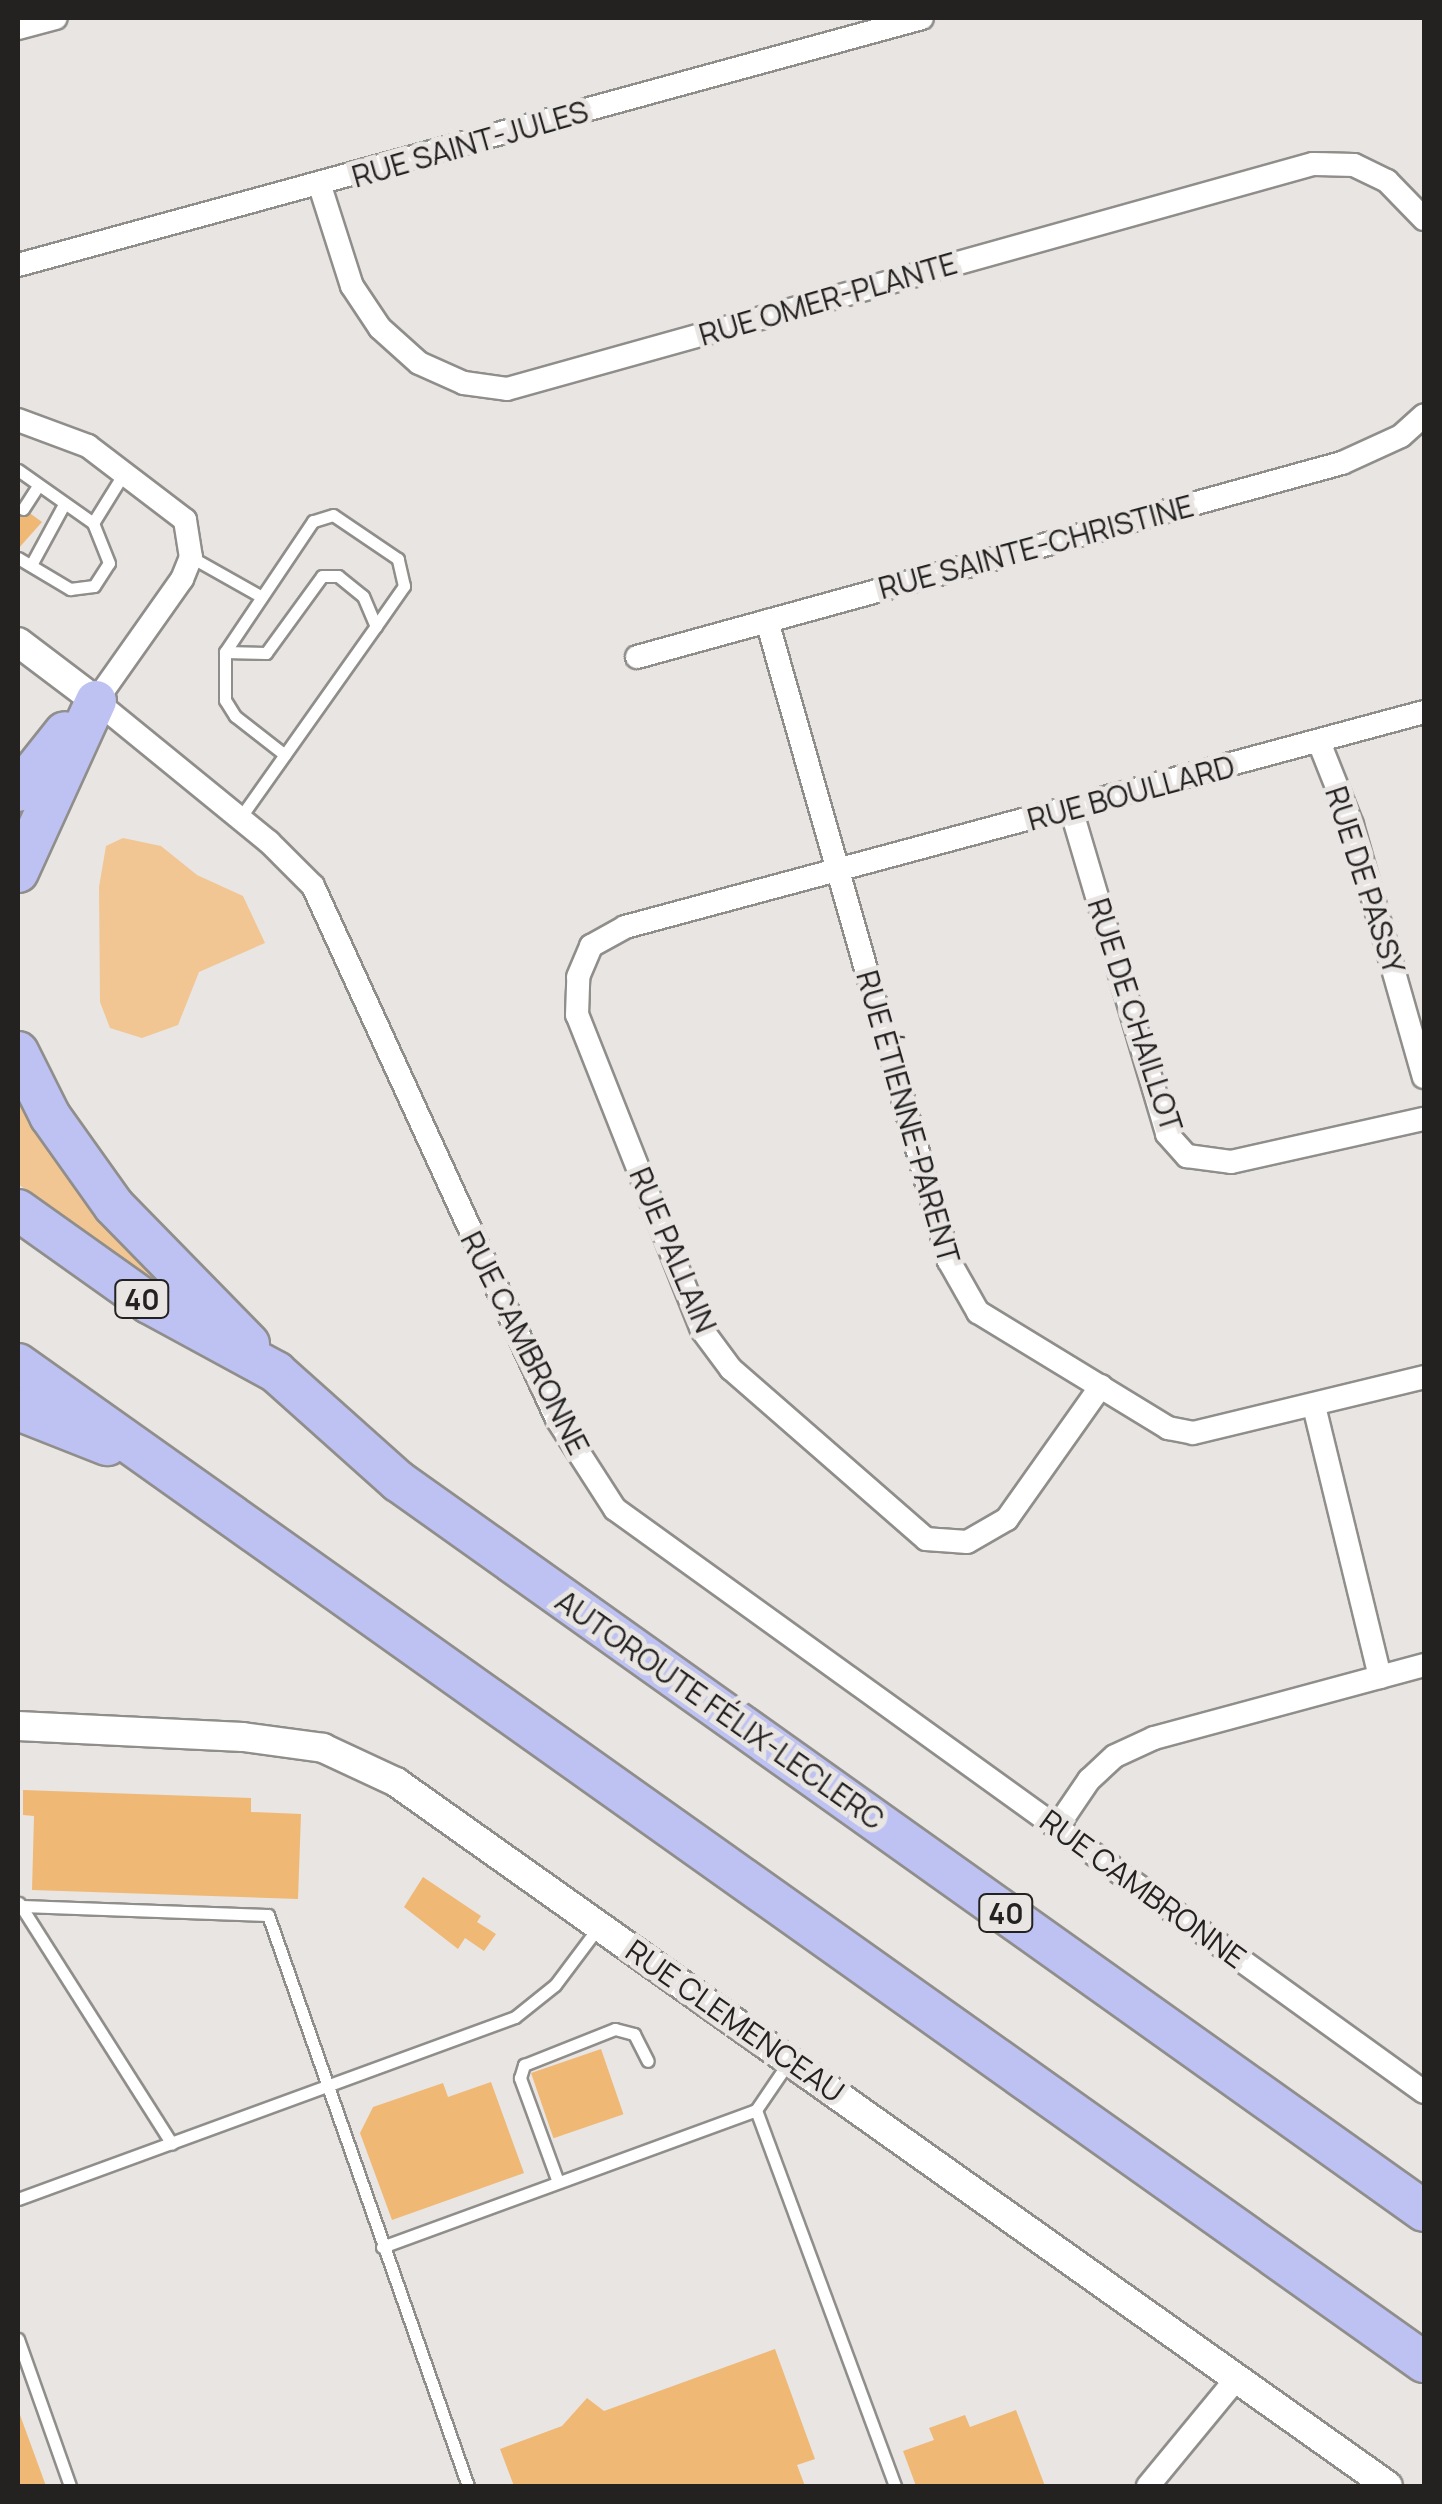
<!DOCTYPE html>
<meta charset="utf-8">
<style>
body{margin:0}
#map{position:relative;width:1442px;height:2504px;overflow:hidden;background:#e8e5e3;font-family:Manrope,sans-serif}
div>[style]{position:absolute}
.green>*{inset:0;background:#f2c693}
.building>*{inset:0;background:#f0b875;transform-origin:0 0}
.roads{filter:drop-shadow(2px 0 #908e8b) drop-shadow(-2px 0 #908e8b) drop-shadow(0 2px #908e8b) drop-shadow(0 -2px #908e8b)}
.service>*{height:11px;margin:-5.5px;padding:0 5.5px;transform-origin:5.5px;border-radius:5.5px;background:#fff}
.minor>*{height:22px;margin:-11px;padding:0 11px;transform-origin:11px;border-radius:11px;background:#fff}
.tertiary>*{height:28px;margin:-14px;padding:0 14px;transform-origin:14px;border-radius:14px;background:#fff}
.motorway>*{height:40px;margin:-20px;padding:0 20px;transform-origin:20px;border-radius:20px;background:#bec2f3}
span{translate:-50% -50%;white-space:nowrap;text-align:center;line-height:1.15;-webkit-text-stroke:10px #e8e5e3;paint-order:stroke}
.shield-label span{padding:2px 8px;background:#e8e5e3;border:2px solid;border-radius:8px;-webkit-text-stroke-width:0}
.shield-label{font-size:28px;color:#232221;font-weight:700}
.street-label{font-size:30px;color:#232221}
.frame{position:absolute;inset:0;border:20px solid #232221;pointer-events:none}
</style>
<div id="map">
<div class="green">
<div style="clip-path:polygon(123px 838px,161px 846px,197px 875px,243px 896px,265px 943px,199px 972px,178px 1025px,142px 1038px,110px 1028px,100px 1002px,99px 887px,106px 846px)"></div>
<div style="clip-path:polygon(18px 1093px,181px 1300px,18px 1184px)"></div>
</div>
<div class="building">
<div style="clip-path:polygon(31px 514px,42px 522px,18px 549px,18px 516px)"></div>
<div style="clip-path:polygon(23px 1790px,251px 1798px,251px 1812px,301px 1814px,298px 1899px,32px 1890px,34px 1816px,23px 1815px)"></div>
<div style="clip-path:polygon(423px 1877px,481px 1916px,477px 1922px,496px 1934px,484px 1951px,465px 1938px,458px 1949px,404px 1907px)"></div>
<div style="left:601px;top:2049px;width:69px;height:74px;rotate:71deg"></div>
<div style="clip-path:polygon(491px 2082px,524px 2173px,392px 2220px,360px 2133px,373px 2107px,443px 2083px,448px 2097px)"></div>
<div style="clip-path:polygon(775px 2349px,815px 2459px,797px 2465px,805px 2486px,514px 2486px,500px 2449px,562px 2426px,587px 2398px,604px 2411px)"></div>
<div style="clip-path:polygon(1016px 2410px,1045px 2486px,916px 2486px,903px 2451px,934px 2440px,929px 2428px,965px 2415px,970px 2427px)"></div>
<div style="clip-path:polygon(20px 2415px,46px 2486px,18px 2486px)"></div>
</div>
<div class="roads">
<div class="service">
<div style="left:18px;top:470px;width:92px;rotate:35.2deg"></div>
<div style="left:23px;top:509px;width:27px;rotate:-57deg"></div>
<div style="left:191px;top:557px;width:81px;rotate:29.4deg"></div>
<div style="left:18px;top:558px;width:61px;rotate:30.8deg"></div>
<div style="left:70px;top:589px;width:24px;rotate:-7deg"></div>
<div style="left:94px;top:586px;width:27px;rotate:-57deg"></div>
<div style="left:109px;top:563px;width:43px;rotate:-111.8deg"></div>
<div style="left:93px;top:523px;width:59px;rotate:-58.2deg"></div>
<div style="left:31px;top:565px;width:67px;rotate:-61.5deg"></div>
<div style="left:225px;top:652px;width:41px;rotate:1.4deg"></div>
<div style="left:266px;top:653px;width:95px;rotate:-54deg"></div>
<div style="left:322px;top:576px;width:16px"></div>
<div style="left:338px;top:576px;width:32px;rotate:39deg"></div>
<div style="left:363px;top:596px;width:33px;rotate:67deg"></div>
<div style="left:240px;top:818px;width:235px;rotate:-54.7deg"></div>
<div style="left:376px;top:626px;width:49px;rotate:-55deg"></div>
<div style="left:404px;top:586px;width:28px;rotate:-103deg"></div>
<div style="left:398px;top:559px;width:78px;rotate:-145.9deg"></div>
<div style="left:333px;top:515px;width:21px;rotate:163deg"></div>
<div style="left:313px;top:521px;width:158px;rotate:123.9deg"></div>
<div style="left:225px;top:652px;width:48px;rotate:90deg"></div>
<div style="left:225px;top:700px;width:19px;rotate:58deg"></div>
<div style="left:235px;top:716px;width:63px;rotate:38deg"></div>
<div style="left:19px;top:1903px;width:285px;rotate:57.6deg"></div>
<div style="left:21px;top:1906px;width:247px;rotate:2.1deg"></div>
<div style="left:268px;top:1915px;width:605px;rotate:70.7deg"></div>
<div style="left:756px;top:2110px;width:401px;rotate:69.7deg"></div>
<div style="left:558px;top:2182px;width:111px;rotate:-110.1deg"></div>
<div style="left:520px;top:2078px;width:14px;rotate:-73deg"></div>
<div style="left:524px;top:2065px;width:98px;rotate:-21.6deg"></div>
<div style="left:615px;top:2029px;width:20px;rotate:15deg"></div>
<div style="left:634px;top:2034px;width:30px;rotate:63deg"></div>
<div style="left:18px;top:2199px;width:529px;rotate:-20.11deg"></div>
<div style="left:515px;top:2017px;width:51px;rotate:-38.7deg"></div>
<div style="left:555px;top:1985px;width:75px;rotate:-53.1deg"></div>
<div style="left:382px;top:2247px;width:398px;rotate:-20.1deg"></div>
<div style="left:756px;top:2110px;width:57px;rotate:-55.8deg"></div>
<div style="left:18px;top:2339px;width:156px;rotate:70.5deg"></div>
</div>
<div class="minor">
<div style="left:18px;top:28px;width:39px;rotate:-15deg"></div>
<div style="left:320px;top:186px;width:105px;rotate:72.3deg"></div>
<div style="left:352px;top:286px;width:50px;rotate:56.3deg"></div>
<div style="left:380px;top:328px;width:52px;rotate:41.9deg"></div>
<div style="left:419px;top:363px;width:49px;rotate:24deg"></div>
<div style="left:464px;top:383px;width:43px;rotate:7.9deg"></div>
<div style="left:507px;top:389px;width:837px;rotate:-15.6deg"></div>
<div style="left:1313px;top:164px;width:41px;rotate:1.4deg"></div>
<div style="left:1354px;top:165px;width:37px;rotate:26deg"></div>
<div style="left:1387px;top:181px;width:53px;rotate:45.8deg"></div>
<div style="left:18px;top:265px;width:937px;rotate:-15.28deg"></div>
<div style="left:18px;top:420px;width:75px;rotate:20.4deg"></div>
<div style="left:88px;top:446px;width:122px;rotate:37.3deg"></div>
<div style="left:185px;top:520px;width:37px;rotate:81deg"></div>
<div style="left:191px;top:557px;width:24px;rotate:112deg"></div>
<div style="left:182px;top:579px;width:149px;rotate:125.2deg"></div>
<div style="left:96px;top:701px;width:223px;rotate:39.2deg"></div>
<div style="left:269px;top:842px;width:62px;rotate:45deg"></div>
<div style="left:313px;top:886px;width:586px;rotate:65.4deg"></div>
<div style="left:557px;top:1419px;width:107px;rotate:57.2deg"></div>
<div style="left:615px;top:1509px;width:997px;rotate:35.78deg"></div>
<div style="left:767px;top:621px;width:665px;rotate:74.13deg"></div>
<div style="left:949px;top:1261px;width:59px;rotate:60.4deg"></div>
<div style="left:978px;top:1312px;width:223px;rotate:31.4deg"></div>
<div style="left:1168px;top:1428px;width:25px;rotate:11deg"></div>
<div style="left:1193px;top:1433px;width:238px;rotate:-13.6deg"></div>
<div style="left:637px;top:657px;width:731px;rotate:-15.39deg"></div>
<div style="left:1342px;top:463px;width:65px;rotate:-24.6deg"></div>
<div style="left:1401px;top:436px;width:31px;rotate:-42deg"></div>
<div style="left:1319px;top:742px;width:89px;rotate:68.3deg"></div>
<div style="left:1352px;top:825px;width:262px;rotate:74.1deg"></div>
<div style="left:1071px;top:809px;width:339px;rotate:73.5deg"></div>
<div style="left:1167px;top:1134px;width:30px;rotate:48deg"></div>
<div style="left:1187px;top:1156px;width:44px;rotate:7.8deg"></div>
<div style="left:1231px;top:1162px;width:198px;rotate:-12.6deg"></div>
<div style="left:1101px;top:1386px;width:163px;rotate:125.3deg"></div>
<div style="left:1007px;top:1519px;width:46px;rotate:150.1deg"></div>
<div style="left:967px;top:1542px;width:41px;rotate:-175.8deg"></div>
<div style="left:926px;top:1539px;width:259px;rotate:-138.9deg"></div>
<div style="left:731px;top:1369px;width:49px;rotate:-126.6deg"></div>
<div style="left:702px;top:1330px;width:339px;rotate:-111.6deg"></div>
<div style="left:577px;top:1015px;width:38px;rotate:-88deg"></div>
<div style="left:578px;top:977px;width:34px;rotate:-67deg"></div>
<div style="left:591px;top:946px;width:39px;rotate:-29deg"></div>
<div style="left:625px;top:927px;width:827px;rotate:-15.06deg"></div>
<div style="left:1314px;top:1406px;width:279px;rotate:76.3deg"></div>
<div style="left:1057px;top:1827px;width:57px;rotate:-55.8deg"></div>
<div style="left:1089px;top:1780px;width:35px;rotate:-43deg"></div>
<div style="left:1115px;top:1756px;width:43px;rotate:-24.8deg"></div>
<div style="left:1154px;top:1738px;width:280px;rotate:-15.1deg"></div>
<div style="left:1148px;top:2486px;width:140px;rotate:-50.5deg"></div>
</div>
<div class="tertiary">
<div style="left:18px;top:642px;width:98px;rotate:37.1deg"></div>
<div style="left:18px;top:1726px;width:225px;rotate:2.8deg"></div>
<div style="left:243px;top:1737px;width:81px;rotate:7.8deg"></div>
<div style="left:323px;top:1748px;width:81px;rotate:25deg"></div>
<div style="left:396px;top:1782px;width:1216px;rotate:35.36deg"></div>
</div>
<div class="motorway">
<div style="left:18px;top:791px;width:75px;rotate:-51.5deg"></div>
<div style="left:18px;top:872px;width:188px;rotate:-65.5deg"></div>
<div style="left:18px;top:1052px;width:72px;rotate:63.4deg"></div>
<div style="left:50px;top:1116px;width:110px;rotate:54.6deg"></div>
<div style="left:114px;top:1206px;width:193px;rotate:45.6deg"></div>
<div style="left:18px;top:1210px;width:161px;rotate:35.4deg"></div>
<div style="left:149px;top:1303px;width:145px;rotate:28.5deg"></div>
<div style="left:276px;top:1372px;width:164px;rotate:41.8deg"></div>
<div style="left:398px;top:1481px;width:1259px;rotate:35.43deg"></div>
<div style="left:18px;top:1364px;width:1724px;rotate:35.37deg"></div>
<div style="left:18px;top:1410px;width:96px;rotate:21.5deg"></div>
</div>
</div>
<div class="shield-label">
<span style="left:142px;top:1299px">40</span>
<span style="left:1006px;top:1913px">40</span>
</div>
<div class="street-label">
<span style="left:470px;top:144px;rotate:-16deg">RUE SAINT-JULES</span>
<span style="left:828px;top:299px;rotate:-16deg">RUE OMER-PLANTE</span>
<span style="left:1036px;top:547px;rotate:-15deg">RUE SAINTE-CHRISTINE</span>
<span style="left:1131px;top:793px;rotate:-15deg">RUE BOULLARD</span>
<span style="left:1365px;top:880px;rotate:72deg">RUE DE PASSY</span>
<span style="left:1135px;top:1015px;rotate:72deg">RUE DE CHAILLOT</span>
<span style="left:908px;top:1117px;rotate:74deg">RUE ÉTIENNE-PARENT</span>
<span style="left:673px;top:1250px;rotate:67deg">RUE PALLAIN</span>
<span style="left:525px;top:1343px;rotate:63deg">RUE CAMBRONNE</span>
<span style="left:720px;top:1710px;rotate:35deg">AUTOROUTE FÉLIX-LECLERC</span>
<span style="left:1143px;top:1889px;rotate:36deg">RUE CAMBRONNE</span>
<span style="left:735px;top:2021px;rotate:35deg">RUE CLEMENCEAU</span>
</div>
<div class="frame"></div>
</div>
